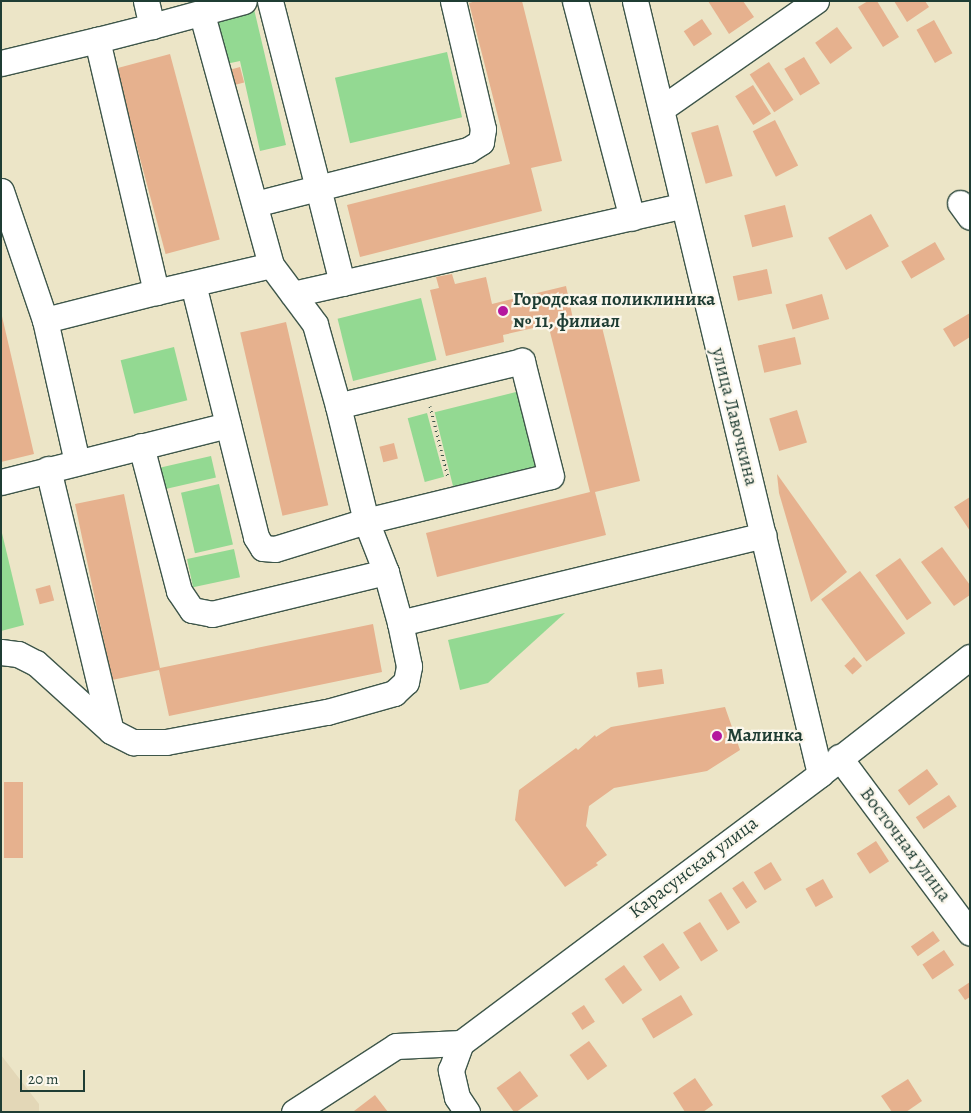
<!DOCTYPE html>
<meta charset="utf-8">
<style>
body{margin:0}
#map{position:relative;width:971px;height:1113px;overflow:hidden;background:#ece5c7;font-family:Alegreya,serif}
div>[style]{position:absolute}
.built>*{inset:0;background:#e3d7b7}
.green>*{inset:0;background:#93d992;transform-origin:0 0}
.building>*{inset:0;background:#e6b18e;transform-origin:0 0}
.path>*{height:3px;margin-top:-1.5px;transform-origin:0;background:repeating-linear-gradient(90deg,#3e564a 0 1px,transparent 0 5px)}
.roads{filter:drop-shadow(1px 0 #3e564a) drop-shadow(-1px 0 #3e564a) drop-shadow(0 1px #3e564a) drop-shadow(0 -1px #3e564a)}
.minor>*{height:25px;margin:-12.5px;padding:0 12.5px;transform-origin:12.5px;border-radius:12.5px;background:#fff}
.dots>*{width:14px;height:14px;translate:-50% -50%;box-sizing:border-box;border:2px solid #fbf7ec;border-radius:50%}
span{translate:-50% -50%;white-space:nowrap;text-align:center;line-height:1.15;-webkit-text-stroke:4.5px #fbf7ec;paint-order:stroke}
.poi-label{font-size:19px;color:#1f3d34;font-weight:700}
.left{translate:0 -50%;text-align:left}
.street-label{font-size:19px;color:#1f3d34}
.frame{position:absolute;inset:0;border:2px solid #1f3d34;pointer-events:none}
.scale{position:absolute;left:20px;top:1070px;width:65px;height:22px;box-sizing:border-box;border:2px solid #1f3d34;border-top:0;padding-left:6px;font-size:15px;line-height:18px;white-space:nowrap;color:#1f3d34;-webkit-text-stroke:4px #fbf7ec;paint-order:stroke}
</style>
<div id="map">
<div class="built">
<div style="clip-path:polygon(1px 1055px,39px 1104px,39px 1112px,1px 1112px)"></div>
</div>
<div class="green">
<div style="clip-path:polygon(254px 9px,286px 145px,260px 151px,240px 61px,221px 65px,211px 19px)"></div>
<div style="left:447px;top:52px;width:67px;height:115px;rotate:77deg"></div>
<div style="left:421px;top:298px;width:64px;height:86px;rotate:76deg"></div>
<div style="left:174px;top:347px;width:55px;height:55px;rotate:76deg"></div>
<div style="left:520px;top:391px;width:79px;height:88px;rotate:76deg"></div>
<div style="left:427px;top:413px;width:66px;height:20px;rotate:75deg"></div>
<div style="left:211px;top:456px;width:22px;height:55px;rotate:77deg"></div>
<div style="left:219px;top:484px;width:62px;height:39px;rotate:77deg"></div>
<div style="clip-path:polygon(1px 529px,24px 625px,1px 631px)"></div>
<div style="left:234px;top:549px;width:29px;height:48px;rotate:78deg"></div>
<div style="clip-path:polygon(565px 613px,488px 683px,460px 690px,448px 640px)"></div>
</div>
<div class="building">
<div style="clip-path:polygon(476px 1px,522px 1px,562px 161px,531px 168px,542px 211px,360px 257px,347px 205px,510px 164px,469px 3px)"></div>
<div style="clip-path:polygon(708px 1px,743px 1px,754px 17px,729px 34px)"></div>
<div style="clip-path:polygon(868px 1px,877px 1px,899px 37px,883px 47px,858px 7px)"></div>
<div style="clip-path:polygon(894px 1px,925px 1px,929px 7px,907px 22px)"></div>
<div style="left:702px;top:19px;width:18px;height:22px;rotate:56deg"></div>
<div style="left:934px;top:20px;width:38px;height:20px;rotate:61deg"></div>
<div style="left:837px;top:27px;width:26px;height:27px;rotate:54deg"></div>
<div style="left:170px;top:54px;width:192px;height:56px;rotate:75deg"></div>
<div style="left:804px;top:57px;width:31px;height:23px;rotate:59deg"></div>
<div style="left:769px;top:62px;width:45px;height:23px;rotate:57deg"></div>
<div style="left:240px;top:67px;width:16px;height:16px;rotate:75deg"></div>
<div style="left:753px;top:85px;width:34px;height:21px;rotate:58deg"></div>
<div style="left:775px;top:120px;width:51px;height:25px;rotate:63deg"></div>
<div style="left:718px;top:125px;width:53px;height:28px;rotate:74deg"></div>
<div style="left:785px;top:205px;width:33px;height:42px;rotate:76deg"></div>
<div style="left:871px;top:214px;width:37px;height:49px;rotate:61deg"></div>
<div style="left:935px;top:242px;width:20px;height:39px;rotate:60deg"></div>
<div style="left:767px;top:269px;width:25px;height:35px;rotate:78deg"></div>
<div style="clip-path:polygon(452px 274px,455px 284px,486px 277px,492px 304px,566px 286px,573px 319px,503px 335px,504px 342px,446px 356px,430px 290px,439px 288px,436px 277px)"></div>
<div style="left:822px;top:294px;width:26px;height:38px;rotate:74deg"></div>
<div style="clip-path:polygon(1px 312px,34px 454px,1px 462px)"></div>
<div style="clip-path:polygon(970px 313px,970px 337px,954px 347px,943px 329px)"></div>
<div style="clip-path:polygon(599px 315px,640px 481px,595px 492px,606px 535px,437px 577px,426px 533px,590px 492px,549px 328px)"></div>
<div style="left:286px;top:322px;width:188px;height:47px;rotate:77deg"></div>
<div style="left:795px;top:337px;width:28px;height:38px;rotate:77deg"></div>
<div style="left:797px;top:410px;width:34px;height:29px;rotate:73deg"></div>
<div style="left:394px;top:443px;width:16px;height:15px;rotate:76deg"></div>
<div style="clip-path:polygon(777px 474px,847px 572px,811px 602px,779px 493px)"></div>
<div style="clip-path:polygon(124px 494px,160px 668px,373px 624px,382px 672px,169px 716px,159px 670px,112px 680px,75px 504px)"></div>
<div style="clip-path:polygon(970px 497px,970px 531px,954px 507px)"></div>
<div style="clip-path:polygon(942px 547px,970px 585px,970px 595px,954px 606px,921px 562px)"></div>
<div style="left:900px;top:558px;width:55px;height:30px;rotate:55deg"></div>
<div style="left:860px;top:571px;width:77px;height:48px;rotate:54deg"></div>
<div style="left:50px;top:585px;width:16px;height:15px;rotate:75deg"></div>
<div style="left:854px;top:657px;width:12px;height:13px;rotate:48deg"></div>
<div style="left:662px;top:669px;width:15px;height:26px;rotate:82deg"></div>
<div style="clip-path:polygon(725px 707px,740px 750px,707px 771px,614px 788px,589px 806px,586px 826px,607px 855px,596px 863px,598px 865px,565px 887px,515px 820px,519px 790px,576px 748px,578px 750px,595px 735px,596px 737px,611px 727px)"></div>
<div style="left:927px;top:769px;width:19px;height:36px;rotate:54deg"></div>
<div style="left:4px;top:782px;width:19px;height:76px"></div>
<div style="left:949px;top:795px;width:14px;height:40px;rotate:56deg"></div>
<div style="left:876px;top:841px;width:24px;height:23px;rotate:57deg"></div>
<div style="left:771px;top:862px;width:21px;height:20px;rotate:59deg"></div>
<div style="left:823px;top:879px;width:21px;height:20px;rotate:61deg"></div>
<div style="left:743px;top:881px;width:25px;height:13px;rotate:56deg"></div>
<div style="left:721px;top:892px;width:36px;height:15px;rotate:58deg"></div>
<div style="left:700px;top:922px;width:34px;height:20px;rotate:58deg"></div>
<div style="left:933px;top:931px;width:12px;height:27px;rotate:55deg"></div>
<div style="left:663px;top:943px;width:30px;height:24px;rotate:56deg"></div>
<div style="left:944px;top:950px;width:18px;height:26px;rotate:56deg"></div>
<div style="left:624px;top:965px;width:31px;height:24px;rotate:54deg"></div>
<div style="clip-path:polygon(970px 982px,970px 997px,965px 1000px,958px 990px)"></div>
<div style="left:681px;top:995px;width:23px;height:46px;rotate:59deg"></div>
<div style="left:584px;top:1005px;width:20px;height:15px;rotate:57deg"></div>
<div style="left:589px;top:1041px;width:31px;height:24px;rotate:54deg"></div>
<div style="left:520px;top:1071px;width:31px;height:29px;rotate:54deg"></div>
<div style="clip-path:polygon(695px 1078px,713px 1105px,703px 1112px,685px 1112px,673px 1093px)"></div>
<div style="clip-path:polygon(908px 1079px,922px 1101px,906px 1112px,892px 1112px,881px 1096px)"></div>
<div style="clip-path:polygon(375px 1095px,388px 1112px,355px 1112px,354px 1111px)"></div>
</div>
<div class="path">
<div style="left:430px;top:406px;width:73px;rotate:75.8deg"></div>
</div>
<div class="roads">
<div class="minor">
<div style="left:146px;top:1px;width:26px;rotate:77deg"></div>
<div style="left:152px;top:26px;width:95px;rotate:-15.2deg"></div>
<div style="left:453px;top:1px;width:131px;rotate:76.8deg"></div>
<div style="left:483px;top:129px;width:13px;rotate:99deg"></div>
<div style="left:481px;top:142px;width:15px;rotate:148deg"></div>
<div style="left:468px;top:150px;width:155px;rotate:165.8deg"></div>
<div style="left:318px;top:188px;width:98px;rotate:75.8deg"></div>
<div style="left:342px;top:283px;width:349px;rotate:-12.8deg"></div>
<div style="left:575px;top:1px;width:224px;rotate:75.3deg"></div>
<div style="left:635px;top:1px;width:795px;rotate:76.54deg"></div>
<div style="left:152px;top:26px;width:57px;rotate:165.7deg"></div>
<div style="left:97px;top:40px;width:259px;rotate:76.8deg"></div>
<div style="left:156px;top:292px;width:118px;rotate:-13.2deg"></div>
<div style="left:271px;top:265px;width:260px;rotate:-105.4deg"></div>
<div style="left:1px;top:63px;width:99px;rotate:-13.5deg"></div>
<div style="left:661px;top:109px;width:189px;rotate:-34.9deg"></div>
<div style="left:1px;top:191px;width:136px;rotate:71.2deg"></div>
<div style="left:45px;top:320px;width:146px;rotate:77.3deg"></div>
<div style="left:960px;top:203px;width:17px;rotate:54deg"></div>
<div style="left:255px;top:204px;width:65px;rotate:-14.3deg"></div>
<div style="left:318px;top:188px;width:193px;rotate:-104.4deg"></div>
<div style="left:193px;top:284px;width:261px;rotate:76deg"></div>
<div style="left:256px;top:537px;width:13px;rotate:58deg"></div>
<div style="left:263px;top:548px;width:12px;rotate:5deg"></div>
<div style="left:275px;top:549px;width:95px;rotate:-17.1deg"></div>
<div style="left:366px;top:521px;width:190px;rotate:-13.7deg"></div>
<div style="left:551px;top:476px;width:119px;rotate:-104.2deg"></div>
<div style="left:522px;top:361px;width:189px;rotate:166.3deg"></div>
<div style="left:293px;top:294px;width:50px;rotate:-12.7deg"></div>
<div style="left:45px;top:320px;width:114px;rotate:-14.2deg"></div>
<div style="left:141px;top:446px;width:150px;rotate:75.3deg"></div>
<div style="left:179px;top:591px;width:23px;rotate:56deg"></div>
<div style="left:192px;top:610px;width:20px;rotate:11deg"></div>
<div style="left:212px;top:614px;width:179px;rotate:-13.6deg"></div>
<div style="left:48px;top:469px;width:269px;rotate:76.5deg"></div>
<div style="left:1px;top:482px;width:234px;rotate:-14.1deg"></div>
<div style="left:400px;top:623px;width:374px;rotate:-13.6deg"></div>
<div style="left:1px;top:652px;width:17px;rotate:7deg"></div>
<div style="left:18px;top:654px;width:20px;rotate:27deg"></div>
<div style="left:36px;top:663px;width:101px;rotate:42.2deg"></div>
<div style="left:111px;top:731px;width:25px;rotate:27deg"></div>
<div style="left:133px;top:742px;width:33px"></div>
<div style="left:166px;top:742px;width:164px;rotate:-10.6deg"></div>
<div style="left:327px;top:712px;width:70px;rotate:-15.8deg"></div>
<div style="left:394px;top:693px;width:16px;rotate:-43deg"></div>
<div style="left:406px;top:682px;width:16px;rotate:-79deg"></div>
<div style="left:409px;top:666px;width:44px;rotate:-101.8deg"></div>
<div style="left:400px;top:623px;width:53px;rotate:-105.4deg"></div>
<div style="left:386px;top:572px;width:55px;rotate:-111.4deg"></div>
<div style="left:366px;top:521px;width:118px;rotate:-103.7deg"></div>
<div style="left:338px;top:406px;width:85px;rotate:-105.7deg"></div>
<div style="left:315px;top:324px;width:74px;rotate:-126.7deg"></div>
<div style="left:839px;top:757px;width:219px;rotate:53.3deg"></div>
<div style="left:294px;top:1112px;width:121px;rotate:-32.9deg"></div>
<div style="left:396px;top:1046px;width:65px;rotate:-2.6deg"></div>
<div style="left:467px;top:1112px;width:18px;rotate:-124deg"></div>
<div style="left:457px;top:1097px;width:28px;rotate:-103deg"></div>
<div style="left:451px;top:1070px;width:29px;rotate:-70deg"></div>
<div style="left:461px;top:1043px;width:449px;rotate:-36.8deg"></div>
<div style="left:820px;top:774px;width:190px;rotate:-38deg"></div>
</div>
</div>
<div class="dots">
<div style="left:503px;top:311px;background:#b5179e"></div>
<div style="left:717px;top:736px;background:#b5179e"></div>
</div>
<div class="poi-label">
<span class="left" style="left:513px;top:311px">Городская поликлиника<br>№ 11, филиал</span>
<span class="left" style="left:727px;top:736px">Малинка</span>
</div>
<div class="street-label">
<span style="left:734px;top:417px;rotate:76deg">улица Лавочкина</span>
<span style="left:905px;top:845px;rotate:53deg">Восточная улица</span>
<span style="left:694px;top:868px;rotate:-37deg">Карасунская улица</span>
</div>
<div class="frame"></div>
<div class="scale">20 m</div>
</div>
